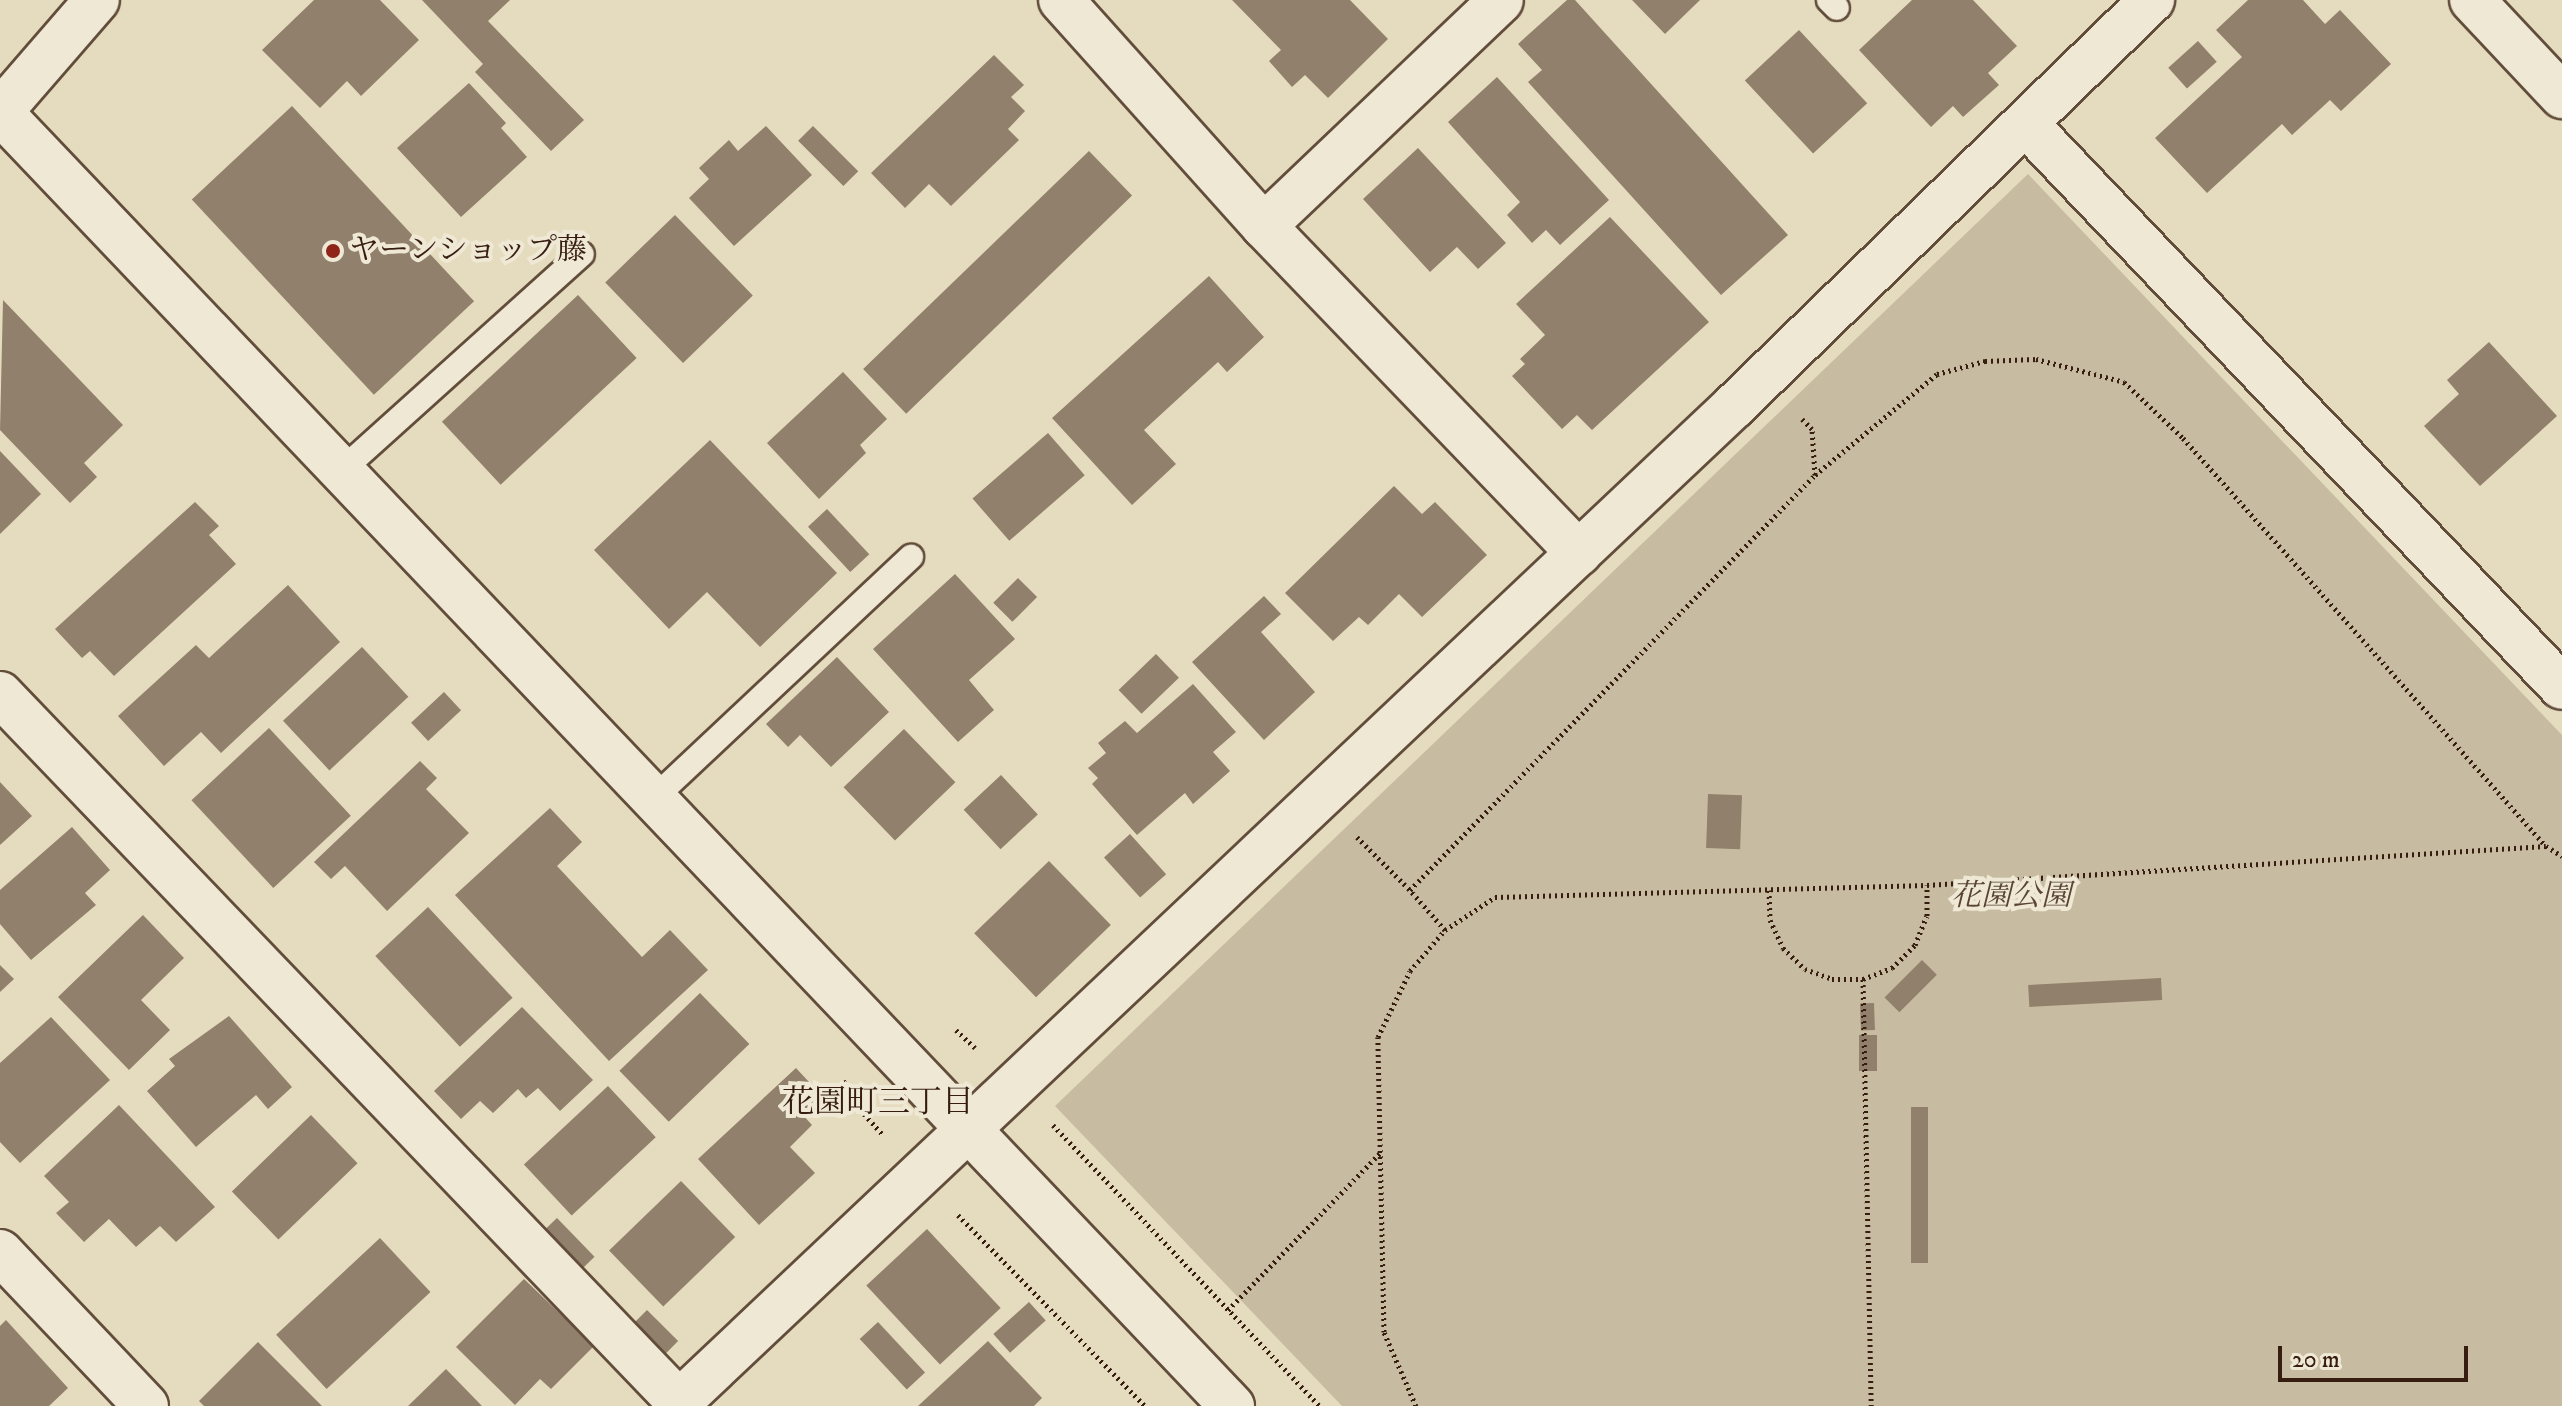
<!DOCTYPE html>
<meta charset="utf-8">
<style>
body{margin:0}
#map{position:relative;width:2562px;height:1406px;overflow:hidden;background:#e5dcbf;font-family:"IM FELL DW Pica","Noto Serif JP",serif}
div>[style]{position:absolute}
.green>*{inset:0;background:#c7bca1}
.building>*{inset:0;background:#91806b;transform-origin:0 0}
.path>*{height:5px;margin-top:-2.5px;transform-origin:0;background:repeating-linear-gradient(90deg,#361d0f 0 2px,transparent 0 6px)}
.roads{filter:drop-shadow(2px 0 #624d3b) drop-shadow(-2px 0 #624d3b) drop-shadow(0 2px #624d3b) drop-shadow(0 -2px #624d3b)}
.lane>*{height:24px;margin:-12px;padding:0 12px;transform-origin:12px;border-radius:12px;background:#eee8d5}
.street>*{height:44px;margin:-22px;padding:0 22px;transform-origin:22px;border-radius:22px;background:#eee8d5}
.secondary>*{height:44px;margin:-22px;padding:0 22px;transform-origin:22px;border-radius:22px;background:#eee8d5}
.dots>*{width:22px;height:22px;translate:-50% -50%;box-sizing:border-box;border:4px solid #eee8d5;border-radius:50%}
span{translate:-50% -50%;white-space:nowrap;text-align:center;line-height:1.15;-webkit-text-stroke:8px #eee8d5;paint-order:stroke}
.poi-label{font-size:30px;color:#361d0f}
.left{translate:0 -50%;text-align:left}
.park-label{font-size:30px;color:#5a4534;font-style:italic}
.neighbourhood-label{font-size:32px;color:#361d0f}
.scale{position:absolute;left:2278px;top:1346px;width:190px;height:36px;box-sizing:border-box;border:4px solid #361d0f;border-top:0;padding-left:10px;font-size:24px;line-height:28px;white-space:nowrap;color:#361d0f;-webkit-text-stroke:6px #eee8d5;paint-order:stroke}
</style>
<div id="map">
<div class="green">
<div style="clip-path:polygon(2028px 174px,2562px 735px,2562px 1406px,1342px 1406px,1055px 1106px)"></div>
</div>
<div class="building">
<div style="clip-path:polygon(314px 0,380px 0,419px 40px,361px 96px,347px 81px,320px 108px,262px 50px)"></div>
<div style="clip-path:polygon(422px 0,510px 0,488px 21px,584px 120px,551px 151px,475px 72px,483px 64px)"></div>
<div style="clip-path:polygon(1232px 0,1350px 0,1388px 39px,1328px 98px,1305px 75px,1292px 87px,1269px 61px,1281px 50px)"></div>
<div style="clip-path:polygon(1567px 0,1575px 0,1788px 235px,1721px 295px,1528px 82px,1542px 70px,1518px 44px)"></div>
<div style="clip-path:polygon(1632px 0,1700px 0,1665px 34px)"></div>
<div style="clip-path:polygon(1912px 0,1973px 0,2017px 46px,1988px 73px,1999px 85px,1963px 117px,1953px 106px,1931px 127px,1859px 50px)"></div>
<div style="clip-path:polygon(2248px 0,2303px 0,2325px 24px,2340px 10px,2391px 64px,2341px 111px,2330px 100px,2292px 135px,2282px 124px,2207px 193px,2155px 138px,2242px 57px,2216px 30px)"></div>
<div style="left:1799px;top:30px;width:100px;height:74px;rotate:47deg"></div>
<div style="left:2198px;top:41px;width:28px;height:40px;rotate:48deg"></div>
<div style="clip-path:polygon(994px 55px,1024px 85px,1011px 97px,1025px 111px,1008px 129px,1019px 140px,951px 206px,929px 184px,905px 208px,871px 173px)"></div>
<div style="clip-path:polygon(1497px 77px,1609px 200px,1560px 245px,1546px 230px,1532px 243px,1507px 215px,1520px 202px,1448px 122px)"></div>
<div style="clip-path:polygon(469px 83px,506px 123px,501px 128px,527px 157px,461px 217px,397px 148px)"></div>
<div style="left:292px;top:106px;width:267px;height:137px;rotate:47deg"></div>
<div style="clip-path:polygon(766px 126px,812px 175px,734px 246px,689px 198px,709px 179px,699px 168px,729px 140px,738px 151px)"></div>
<div style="left:813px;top:126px;width:64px;height:21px;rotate:45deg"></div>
<div style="clip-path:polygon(1418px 148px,1506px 243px,1478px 269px,1457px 247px,1430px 272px,1363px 199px)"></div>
<div style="left:1089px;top:151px;width:62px;height:314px;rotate:46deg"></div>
<div style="left:675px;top:215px;width:112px;height:97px;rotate:46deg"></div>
<div style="clip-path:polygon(1610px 217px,1709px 322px,1592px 430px,1577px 415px,1562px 429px,1512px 376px,1525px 364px,1520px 359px,1545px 335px,1516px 304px)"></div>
<div style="clip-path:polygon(1209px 276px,1264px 337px,1227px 372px,1218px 362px,1144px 430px,1176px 464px,1132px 505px,1052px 418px)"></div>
<div style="left:578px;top:295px;width:86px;height:186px;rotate:47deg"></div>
<div style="clip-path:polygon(3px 300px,123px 425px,84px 463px,97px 477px,70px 503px,0 430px)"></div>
<div style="clip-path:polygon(2489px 342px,2557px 416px,2480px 486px,2424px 426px,2459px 394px,2447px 380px)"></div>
<div style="clip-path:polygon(843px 372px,887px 419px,860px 445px,866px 453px,819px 499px,767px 443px)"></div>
<div style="left:1048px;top:433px;width:56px;height:100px;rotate:49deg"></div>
<div style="clip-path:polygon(710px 440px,837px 573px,760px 647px,707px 592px,669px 629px,594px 550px)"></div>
<div style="clip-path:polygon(0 451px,41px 494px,0 534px)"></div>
<div style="clip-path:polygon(1394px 486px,1422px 514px,1435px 502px,1487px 555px,1422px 617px,1399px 594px,1368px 625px,1359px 617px,1333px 641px,1285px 593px)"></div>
<div style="clip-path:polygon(195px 502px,219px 526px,209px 535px,236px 564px,114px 676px,90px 651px,82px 658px,55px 629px)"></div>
<div style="left:827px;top:509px;width:62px;height:26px;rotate:47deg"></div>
<div style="clip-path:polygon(955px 574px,1015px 639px,969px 680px,994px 710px,958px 742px,873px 649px)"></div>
<div style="left:1018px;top:578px;width:27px;height:35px;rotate:45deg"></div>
<div style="clip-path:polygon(288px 585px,340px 642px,221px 753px,201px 732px,164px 766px,118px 716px,196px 645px,209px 658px)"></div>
<div style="clip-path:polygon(1264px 596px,1281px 614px,1261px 632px,1315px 692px,1264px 740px,1192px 662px)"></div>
<div style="left:362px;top:647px;width:68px;height:108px;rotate:47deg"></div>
<div style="left:1156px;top:654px;width:33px;height:52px;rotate:46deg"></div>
<div style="clip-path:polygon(837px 657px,889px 712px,831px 767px,800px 735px,788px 747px,766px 724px)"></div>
<div style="clip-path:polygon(1193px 684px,1236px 732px,1213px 752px,1230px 771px,1193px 804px,1185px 793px,1137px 835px,1092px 784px,1098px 778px,1088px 768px,1106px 753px,1098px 743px,1125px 721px,1137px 733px)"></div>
<div style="left:444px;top:692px;width:25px;height:45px;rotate:47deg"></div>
<div style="left:269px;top:728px;width:120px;height:106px;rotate:47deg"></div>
<div style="left:904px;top:729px;width:74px;height:84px;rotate:46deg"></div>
<div style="clip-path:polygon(420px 761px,437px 778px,426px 789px,469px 833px,387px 911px,345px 866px,331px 879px,314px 862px)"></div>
<div style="left:1001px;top:775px;width:54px;height:51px;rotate:47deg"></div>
<div style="clip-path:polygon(0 782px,32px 816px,0 845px)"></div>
<div style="left:1708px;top:794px;width:34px;height:54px;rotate:2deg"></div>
<div style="clip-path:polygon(550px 808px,582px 842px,557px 866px,642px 957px,670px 930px,708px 970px,609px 1061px,455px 895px)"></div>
<div style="clip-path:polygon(72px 827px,110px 870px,85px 893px,96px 905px,31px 960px,0 924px,0 890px)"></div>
<div style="left:1130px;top:834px;width:54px;height:35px;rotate:48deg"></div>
<div style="left:1049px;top:861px;width:89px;height:104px;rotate:46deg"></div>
<div style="left:428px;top:907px;width:124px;height:72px;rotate:47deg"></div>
<div style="clip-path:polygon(143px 915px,184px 958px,141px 1000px,170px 1030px,129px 1070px,58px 997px)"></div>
<div style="left:1922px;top:960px;width:21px;height:53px;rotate:45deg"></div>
<div style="clip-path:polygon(0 965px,14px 979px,0 992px)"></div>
<div style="left:2161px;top:978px;width:22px;height:133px;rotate:87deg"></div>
<div style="left:700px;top:993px;width:71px;height:112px;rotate:46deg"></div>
<div style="left:1874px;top:1003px;width:27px;height:14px;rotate:88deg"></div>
<div style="clip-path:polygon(522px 1007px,593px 1080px,560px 1111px,538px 1088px,526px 1098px,518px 1089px,493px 1113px,480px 1101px,461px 1119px,434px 1091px)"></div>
<div style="clip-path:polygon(229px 1016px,292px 1087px,268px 1109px,256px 1095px,196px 1147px,147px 1091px,175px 1066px,169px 1059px)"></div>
<div style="clip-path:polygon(51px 1017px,110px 1080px,20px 1163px,0 1142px,0 1063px)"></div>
<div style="left:1859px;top:1035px;width:18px;height:36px"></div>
<div style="clip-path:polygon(796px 1068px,822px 1096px,802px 1114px,812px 1125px,790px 1147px,815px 1173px,759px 1225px,698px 1159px)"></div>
<div style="left:608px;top:1086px;width:70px;height:115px;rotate:47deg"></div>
<div style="clip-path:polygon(119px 1105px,215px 1207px,176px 1242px,160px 1226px,136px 1247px,109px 1219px,84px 1242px,56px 1213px,69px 1202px,44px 1176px)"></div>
<div style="left:1911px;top:1107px;width:17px;height:156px"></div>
<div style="left:311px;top:1115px;width:67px;height:110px;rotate:46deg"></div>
<div style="left:681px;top:1181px;width:78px;height:100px;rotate:46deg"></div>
<div style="left:557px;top:1218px;width:54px;height:21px;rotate:46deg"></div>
<div style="left:927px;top:1229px;width:108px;height:83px;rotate:47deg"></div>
<div style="left:380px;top:1238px;width:74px;height:142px;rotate:47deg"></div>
<div style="clip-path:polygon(524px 1279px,594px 1346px,551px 1389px,540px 1379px,515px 1405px,456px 1347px)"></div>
<div style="left:1029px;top:1302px;width:25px;height:48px;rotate:48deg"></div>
<div style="left:647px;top:1310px;width:44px;height:23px;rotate:45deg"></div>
<div style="clip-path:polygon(6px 1320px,68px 1388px,49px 1406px,0 1406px,0 1326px)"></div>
<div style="left:878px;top:1322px;width:69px;height:25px;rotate:47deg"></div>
<div style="clip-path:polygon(988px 1341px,1042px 1398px,1034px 1406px,918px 1406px)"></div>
<div style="clip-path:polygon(258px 1342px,322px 1406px,204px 1406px,199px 1401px)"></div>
<div style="clip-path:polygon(446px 1369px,482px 1406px,408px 1406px)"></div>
</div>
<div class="path">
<div style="left:1815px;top:475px;width:158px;rotate:-39.6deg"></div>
<div style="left:1937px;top:374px;width:50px;rotate:-15.2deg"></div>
<div style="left:1985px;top:361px;width:51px;rotate:-2.2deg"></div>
<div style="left:2036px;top:359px;width:91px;rotate:14.6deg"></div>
<div style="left:2124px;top:382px;width:81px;rotate:43.5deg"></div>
<div style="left:2183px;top:438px;width:545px;rotate:48.35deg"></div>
<div style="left:1357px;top:837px;width:75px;rotate:45deg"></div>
<div style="left:1769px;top:890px;width:30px;rotate:88deg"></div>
<div style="left:1770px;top:920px;width:31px;rotate:65deg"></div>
<div style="left:1783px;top:948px;width:30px;rotate:44deg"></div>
<div style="left:1805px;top:969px;width:29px;rotate:20deg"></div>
<div style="left:1832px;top:979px;width:31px"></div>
<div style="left:1863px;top:979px;width:31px;rotate:-21deg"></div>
<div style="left:1892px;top:968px;width:33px;rotate:-45deg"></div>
<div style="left:1915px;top:945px;width:31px;rotate:-68deg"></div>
<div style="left:1927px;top:916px;width:31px;rotate:-90deg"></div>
<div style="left:1445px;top:930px;width:53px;rotate:-131.2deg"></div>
<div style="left:1410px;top:890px;width:580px;rotate:-45.7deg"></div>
<div style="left:1815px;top:475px;width:46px;rotate:-93.7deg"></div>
<div style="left:1812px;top:429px;width:14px;rotate:-135deg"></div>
<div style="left:1863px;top:979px;width:427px;rotate:88.9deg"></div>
<div style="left:956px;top:1030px;width:26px;rotate:43deg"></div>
<div style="left:847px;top:1081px;width:9px;rotate:139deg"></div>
<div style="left:840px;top:1087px;width:64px;rotate:48.1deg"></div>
<div style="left:1053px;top:1125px;width:388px;rotate:46.5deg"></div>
<div style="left:958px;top:1215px;width:267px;rotate:45.6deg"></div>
<div style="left:1228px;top:1310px;width:219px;rotate:-45.9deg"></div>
<div style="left:1416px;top:1406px;width:81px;rotate:-113.4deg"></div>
<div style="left:1384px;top:1332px;width:295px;rotate:-91.2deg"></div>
<div style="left:1378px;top:1037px;width:73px;rotate:-64.1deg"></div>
<div style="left:1410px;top:971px;width:54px;rotate:-49.5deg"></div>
<div style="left:1445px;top:930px;width:60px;rotate:-33.4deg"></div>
<div style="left:1495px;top:897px;width:432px;rotate:-1.6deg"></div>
<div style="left:1927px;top:885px;width:620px;rotate:-3.61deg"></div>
<div style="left:2546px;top:846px;width:19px;rotate:32deg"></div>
</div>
<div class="roads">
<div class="lane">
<div style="left:1829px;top:0;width:11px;rotate:45deg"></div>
<div style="left:341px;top:471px;width:324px;rotate:-42deg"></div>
<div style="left:653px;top:799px;width:354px;rotate:-43.2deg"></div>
</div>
<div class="street">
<div style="left:1061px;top:0;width:304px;rotate:48.1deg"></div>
<div style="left:1264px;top:226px;width:454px;rotate:46.1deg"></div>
<div style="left:2472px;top:0;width:132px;rotate:46.8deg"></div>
<div style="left:0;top:112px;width:1787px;rotate:46.41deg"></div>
<div style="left:2026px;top:124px;width:777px;rotate:46.41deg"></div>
<div style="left:1264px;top:226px;width:327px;rotate:-43.6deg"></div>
<div style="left:0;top:694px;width:981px;rotate:46.2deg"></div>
<div style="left:0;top:1252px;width:212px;rotate:46.5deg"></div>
<div style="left:675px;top:1406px;width:1457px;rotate:-43.36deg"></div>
<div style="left:1734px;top:406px;width:583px;rotate:-44.17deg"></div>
</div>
<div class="secondary">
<div style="left:0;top:112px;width:148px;rotate:-49.1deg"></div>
</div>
</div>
<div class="dots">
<div style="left:333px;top:251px;background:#8f2418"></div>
</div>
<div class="poi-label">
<span class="left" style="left:349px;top:251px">ヤーンショップ藤</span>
</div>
<div class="park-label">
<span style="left:2011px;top:897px">花園公園</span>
</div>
<div class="neighbourhood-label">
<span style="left:878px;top:1103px">花園町三丁目</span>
</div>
<div class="scale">20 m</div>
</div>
